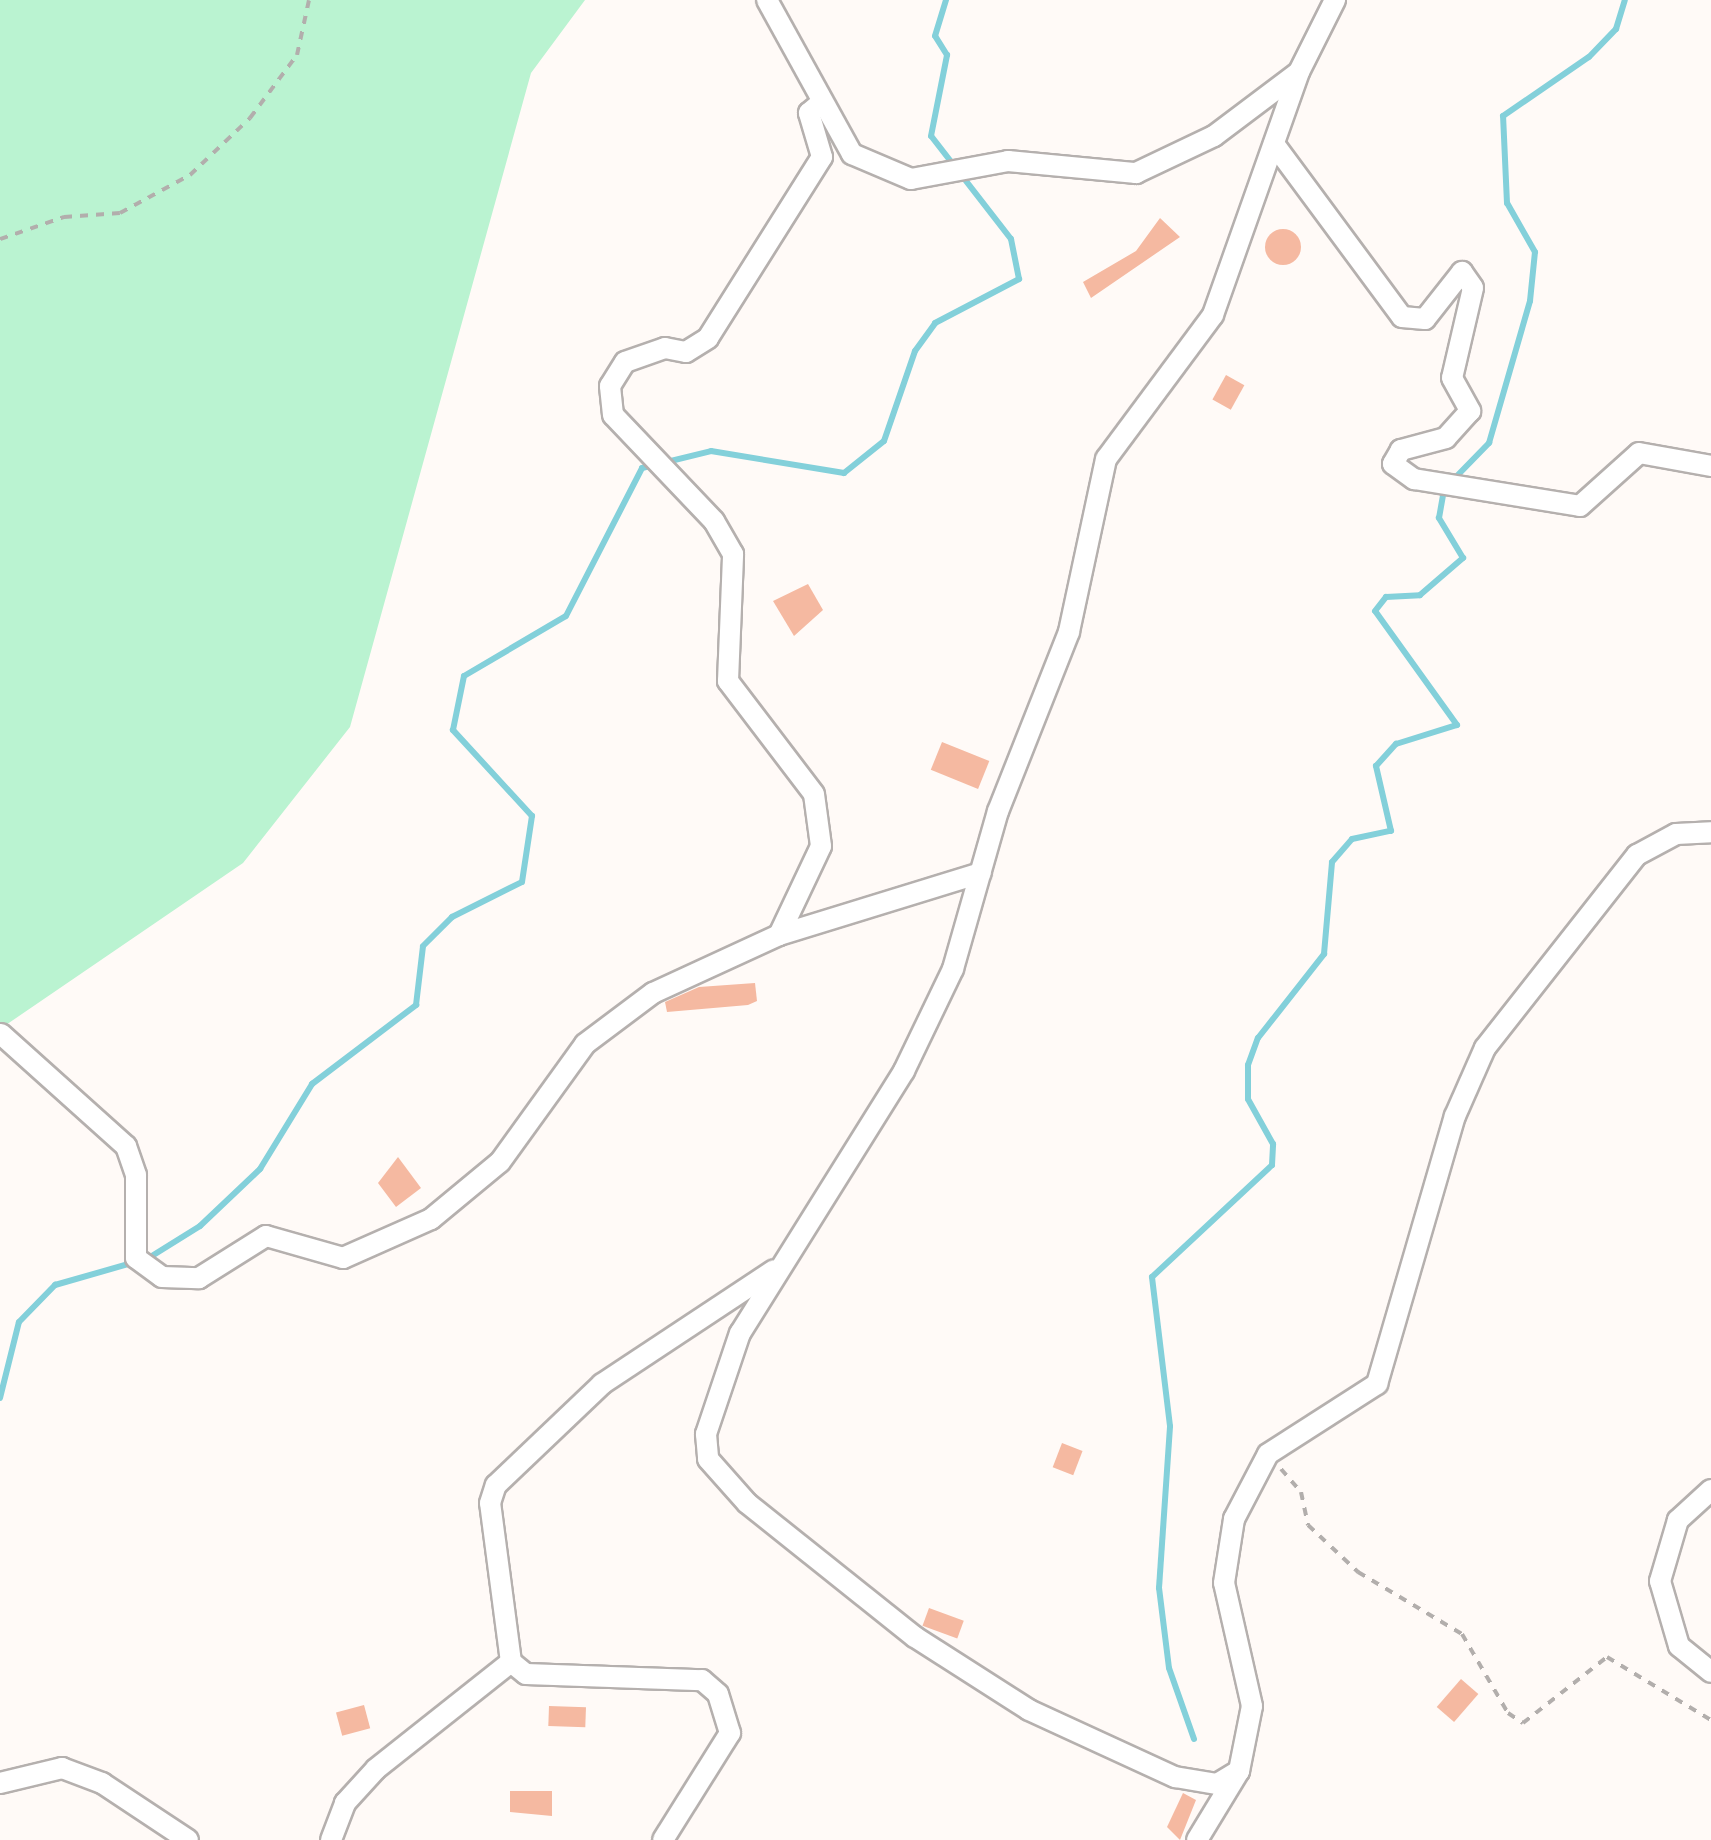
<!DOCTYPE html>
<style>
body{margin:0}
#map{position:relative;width:1711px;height:1840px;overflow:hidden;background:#fffaf7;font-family:Roboto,sans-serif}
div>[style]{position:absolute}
.green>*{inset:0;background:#baf3d1}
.stream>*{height:6px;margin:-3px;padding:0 3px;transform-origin:3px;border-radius:3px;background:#83d0da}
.building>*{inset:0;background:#f5b9a1;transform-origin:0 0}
.round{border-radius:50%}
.path>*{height:4px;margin-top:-2px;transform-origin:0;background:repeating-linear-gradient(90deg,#b2aeac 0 8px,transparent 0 16px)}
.roads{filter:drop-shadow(2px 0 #b5b0ae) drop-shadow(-2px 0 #b5b0ae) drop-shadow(0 2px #b5b0ae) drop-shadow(0 -2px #b5b0ae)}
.street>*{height:20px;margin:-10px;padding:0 10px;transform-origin:10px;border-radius:10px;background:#fff}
span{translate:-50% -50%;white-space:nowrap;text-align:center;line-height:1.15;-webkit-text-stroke:10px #fff;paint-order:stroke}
</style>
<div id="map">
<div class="green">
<div style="clip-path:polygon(0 0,585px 0,531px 73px,350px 727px,243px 863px,0 1029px)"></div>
</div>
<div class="stream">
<div style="left:1453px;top:480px;width:52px;rotate:-45.8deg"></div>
<div style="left:1489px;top:443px;width:148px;rotate:-73.9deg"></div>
<div style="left:1530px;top:301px;width:49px;rotate:-84.2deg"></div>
<div style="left:1535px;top:252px;width:56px;rotate:-119.7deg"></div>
<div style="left:1507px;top:203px;width:87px;rotate:-92.6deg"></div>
<div style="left:1503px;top:116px;width:104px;rotate:-34.5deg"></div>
<div style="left:1589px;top:57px;width:39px;rotate:-46deg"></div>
<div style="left:1616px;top:29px;width:30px;rotate:-73deg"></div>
<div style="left:147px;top:1259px;width:62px;rotate:-31.9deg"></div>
<div style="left:200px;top:1226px;width:83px;rotate:-43.5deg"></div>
<div style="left:260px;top:1169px;width:100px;rotate:-58.5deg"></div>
<div style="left:312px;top:1084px;width:131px;rotate:-37.2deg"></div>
<div style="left:416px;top:1005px;width:59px;rotate:-83.2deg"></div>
<div style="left:423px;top:946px;width:41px;rotate:-45deg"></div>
<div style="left:452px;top:917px;width:78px;rotate:-26.6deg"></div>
<div style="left:522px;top:882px;width:67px;rotate:-81.4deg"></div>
<div style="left:532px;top:816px;width:117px;rotate:-132.6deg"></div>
<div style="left:453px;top:730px;width:55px;rotate:-78.5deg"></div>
<div style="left:464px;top:676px;width:118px;rotate:-30.5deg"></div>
<div style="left:566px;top:616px;width:166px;rotate:-62.8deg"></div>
<div style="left:642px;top:468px;width:71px;rotate:-13.8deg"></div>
<div style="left:711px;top:451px;width:135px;rotate:9.4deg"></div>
<div style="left:844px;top:473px;width:51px;rotate:-38.7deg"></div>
<div style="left:884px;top:441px;width:95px;rotate:-71deg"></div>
<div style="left:915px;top:351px;width:34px;rotate:-54deg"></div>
<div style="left:935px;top:323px;width:95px;rotate:-27.6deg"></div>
<div style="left:1019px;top:279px;width:41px;rotate:-101.3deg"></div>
<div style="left:1011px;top:239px;width:130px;rotate:-127.8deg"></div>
<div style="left:931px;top:136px;width:83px;rotate:-78.8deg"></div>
<div style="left:947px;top:55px;width:22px;rotate:-122deg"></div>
<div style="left:935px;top:36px;width:38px;rotate:-73deg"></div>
<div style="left:0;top:1398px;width:78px;rotate:-76deg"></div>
<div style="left:19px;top:1322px;width:52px;rotate:-45.8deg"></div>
<div style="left:55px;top:1285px;width:83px;rotate:-16deg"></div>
<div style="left:1194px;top:1739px;width:75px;rotate:-109.4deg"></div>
<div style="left:1169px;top:1668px;width:81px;rotate:-97.1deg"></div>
<div style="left:1159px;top:1588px;width:162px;rotate:-86.1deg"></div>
<div style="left:1170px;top:1426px;width:150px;rotate:-96.9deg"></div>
<div style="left:1152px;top:1277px;width:164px;rotate:-43deg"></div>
<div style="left:1272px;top:1165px;width:21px;rotate:-87deg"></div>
<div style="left:1273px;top:1144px;width:51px;rotate:-119.1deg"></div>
<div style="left:1248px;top:1099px;width:34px;rotate:-90deg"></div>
<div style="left:1248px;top:1065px;width:29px;rotate:-70deg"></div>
<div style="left:1258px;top:1038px;width:107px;rotate:-51.8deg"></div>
<div style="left:1324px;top:954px;width:92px;rotate:-85deg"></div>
<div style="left:1332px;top:862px;width:30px;rotate:-49deg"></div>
<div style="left:1352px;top:839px;width:40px;rotate:-12deg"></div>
<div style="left:1391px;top:831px;width:67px;rotate:-103deg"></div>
<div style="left:1376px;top:766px;width:30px;rotate:-48deg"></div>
<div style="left:1396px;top:744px;width:64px;rotate:-17.3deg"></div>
<div style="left:1457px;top:725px;width:140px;rotate:-125.7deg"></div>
<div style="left:1375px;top:611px;width:18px;rotate:-52deg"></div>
<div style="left:1386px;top:597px;width:34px;rotate:-3deg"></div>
<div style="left:1420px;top:595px;width:57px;rotate:-40.7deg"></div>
<div style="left:1463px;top:558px;width:47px;rotate:-121deg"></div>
<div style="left:1439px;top:518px;width:29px;rotate:-80deg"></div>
</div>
<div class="building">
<div style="clip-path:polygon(1160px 218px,1180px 237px,1091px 298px,1083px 282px,1136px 251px)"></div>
<div class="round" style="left:1265px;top:229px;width:36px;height:36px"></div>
<div style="left:1226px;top:375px;width:21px;height:28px;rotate:29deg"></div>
<div style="clip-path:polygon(808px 584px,823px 610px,794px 636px,773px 601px)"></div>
<div style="left:942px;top:742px;width:51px;height:30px;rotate:22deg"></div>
<div style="clip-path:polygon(755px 983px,757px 1001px,748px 1005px,667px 1012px,665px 1002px,699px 987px)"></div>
<div style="clip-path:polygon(398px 1157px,421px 1188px,396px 1207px,378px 1183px)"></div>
<div style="left:1062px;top:1443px;width:22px;height:26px;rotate:21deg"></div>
<div style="left:929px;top:1608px;width:37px;height:19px;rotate:20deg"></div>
<div style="left:1461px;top:1679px;width:23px;height:37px;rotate:41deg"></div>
<div style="left:364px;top:1705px;width:24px;height:29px;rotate:75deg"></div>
<div style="left:549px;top:1706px;width:37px;height:20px;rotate:2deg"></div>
<div style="clip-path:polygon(510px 1791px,552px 1791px,552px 1816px,510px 1812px)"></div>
<div style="clip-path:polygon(1183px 1793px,1196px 1800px,1180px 1840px,1167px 1827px)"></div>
</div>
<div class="path">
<div style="left:0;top:239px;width:68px;rotate:-19deg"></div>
<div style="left:64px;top:217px;width:56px;rotate:-4.1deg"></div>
<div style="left:120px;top:213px;width:80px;rotate:-28.5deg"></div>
<div style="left:190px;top:175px;width:83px;rotate:-43.5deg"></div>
<div style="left:250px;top:118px;width:79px;rotate:-53.3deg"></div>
<div style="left:297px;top:55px;width:56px;rotate:-77.7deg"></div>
<div style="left:1281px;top:1469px;width:30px;rotate:49deg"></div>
<div style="left:1301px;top:1492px;width:34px;rotate:78deg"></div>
<div style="left:1308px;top:1525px;width:69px;rotate:43.2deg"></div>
<div style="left:1358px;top:1572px;width:121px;rotate:30.8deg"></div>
<div style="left:1462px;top:1634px;width:91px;rotate:59.8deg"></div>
<div style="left:1508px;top:1713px;width:18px;rotate:34deg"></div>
<div style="left:1523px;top:1723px;width:107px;rotate:-38.2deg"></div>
<div style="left:1607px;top:1657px;width:122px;rotate:31.2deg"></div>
</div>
<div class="roads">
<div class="street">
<div style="left:767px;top:0;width:176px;rotate:61.1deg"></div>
<div style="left:852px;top:154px;width:64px;rotate:23deg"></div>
<div style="left:911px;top:179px;width:99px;rotate:-10.5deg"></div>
<div style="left:1008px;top:161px;width:129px;rotate:5.4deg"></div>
<div style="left:1136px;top:173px;width:86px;rotate:-25.4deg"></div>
<div style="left:1214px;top:136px;width:106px;rotate:-37deg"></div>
<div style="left:1335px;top:0;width:80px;rotate:116.6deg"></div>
<div style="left:1299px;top:72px;width:258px;rotate:109.5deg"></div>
<div style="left:1213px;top:315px;width:179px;rotate:126.6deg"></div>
<div style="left:1106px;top:459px;width:177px;rotate:102.1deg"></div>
<div style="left:1069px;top:632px;width:193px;rotate:111.6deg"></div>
<div style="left:998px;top:811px;width:164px;rotate:105.9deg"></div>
<div style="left:953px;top:969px;width:113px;rotate:115.7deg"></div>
<div style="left:904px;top:1071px;width:309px;rotate:122deg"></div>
<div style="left:740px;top:1333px;width:107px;rotate:108.6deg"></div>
<div style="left:706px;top:1434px;width:25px;rotate:85deg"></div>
<div style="left:708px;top:1459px;width:59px;rotate:48.4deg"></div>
<div style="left:747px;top:1503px;width:215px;rotate:38.6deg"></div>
<div style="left:915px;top:1637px;width:135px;rotate:32.6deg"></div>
<div style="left:1029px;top:1710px;width:161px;rotate:24.7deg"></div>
<div style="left:1175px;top:1777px;width:43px;rotate:9.5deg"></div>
<div style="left:1217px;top:1784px;width:26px;rotate:-31deg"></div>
<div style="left:1239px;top:1771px;width:66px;rotate:-78.7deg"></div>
<div style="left:1252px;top:1706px;width:126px;rotate:-102.8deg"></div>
<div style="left:1224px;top:1583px;width:65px;rotate:-81.1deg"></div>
<div style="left:1234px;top:1519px;width:73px;rotate:-62.4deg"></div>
<div style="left:1268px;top:1454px;width:130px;rotate:-32.7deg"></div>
<div style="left:1377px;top:1384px;width:279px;rotate:-73.8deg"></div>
<div style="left:1455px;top:1116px;width:74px;rotate:-66.2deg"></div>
<div style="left:1485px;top:1048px;width:246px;rotate:-51.8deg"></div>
<div style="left:1637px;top:855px;width:44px;rotate:-28.3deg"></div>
<div style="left:1676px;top:834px;width:35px;rotate:-3deg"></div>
<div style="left:1274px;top:144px;width:215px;rotate:53.5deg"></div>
<div style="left:1402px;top:317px;width:23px;rotate:5deg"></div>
<div style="left:1425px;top:319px;width:60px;rotate:-51.8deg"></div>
<div style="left:1462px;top:272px;width:19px;rotate:55deg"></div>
<div style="left:1473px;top:288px;width:92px;rotate:103.1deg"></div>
<div style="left:1452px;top:378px;width:38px;rotate:61deg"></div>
<div style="left:1470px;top:411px;width:36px;rotate:132deg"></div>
<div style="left:1446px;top:438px;width:47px;rotate:165.1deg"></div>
<div style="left:1401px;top:450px;width:16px;rotate:120deg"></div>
<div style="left:1393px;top:464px;width:26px;rotate:36deg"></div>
<div style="left:1414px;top:479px;width:168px;rotate:9.2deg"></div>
<div style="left:1580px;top:506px;width:79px;rotate:-41.9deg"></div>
<div style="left:1639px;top:453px;width:73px;rotate:10.2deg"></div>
<div style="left:779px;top:935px;width:98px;rotate:-64.7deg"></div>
<div style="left:821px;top:846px;width:52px;rotate:-97.7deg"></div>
<div style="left:814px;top:794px;width:142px;rotate:-127.3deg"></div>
<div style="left:728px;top:681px;width:127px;rotate:-87.7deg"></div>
<div style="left:733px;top:554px;width:38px;rotate:-120deg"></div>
<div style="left:714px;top:521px;width:146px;rotate:-133.6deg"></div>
<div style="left:613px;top:415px;width:29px;rotate:-96deg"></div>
<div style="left:610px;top:386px;width:28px;rotate:-58deg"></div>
<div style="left:625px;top:362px;width:42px;rotate:-19.3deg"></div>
<div style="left:665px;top:348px;width:21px;rotate:11deg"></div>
<div style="left:686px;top:352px;width:26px;rotate:-32deg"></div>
<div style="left:708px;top:338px;width:214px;rotate:-57.8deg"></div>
<div style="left:822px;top:157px;width:46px;rotate:-106.5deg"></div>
<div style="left:809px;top:113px;width:16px;rotate:-40deg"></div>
<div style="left:1px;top:1034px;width:168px;rotate:41.9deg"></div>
<div style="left:126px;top:1146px;width:31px;rotate:71deg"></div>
<div style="left:136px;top:1175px;width:83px;rotate:90deg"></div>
<div style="left:136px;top:1258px;width:32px;rotate:36deg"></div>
<div style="left:162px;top:1277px;width:37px;rotate:2deg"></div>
<div style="left:199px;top:1278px;width:79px;rotate:-32.1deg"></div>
<div style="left:266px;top:1236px;width:80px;rotate:15.9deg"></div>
<div style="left:343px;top:1258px;width:96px;rotate:-23.9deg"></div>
<div style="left:431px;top:1219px;width:89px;rotate:-39.6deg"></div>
<div style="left:500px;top:1162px;width:145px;rotate:-54.2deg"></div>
<div style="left:585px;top:1044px;width:85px;rotate:-36.9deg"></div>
<div style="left:653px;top:993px;width:139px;rotate:-24.7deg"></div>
<div style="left:779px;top:935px;width:211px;rotate:-17.1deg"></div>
<div style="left:1711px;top:1490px;width:45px;rotate:137.7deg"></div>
<div style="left:1678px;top:1520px;width:64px;rotate:106.4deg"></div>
<div style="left:1660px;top:1581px;width:68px;rotate:73.7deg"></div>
<div style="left:1679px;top:1646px;width:41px;rotate:39.1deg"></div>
<div style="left:511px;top:1662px;width:160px;rotate:-97.5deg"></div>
<div style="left:490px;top:1503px;width:19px;rotate:-72deg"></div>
<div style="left:496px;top:1485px;width:146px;rotate:-43.6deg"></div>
<div style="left:602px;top:1384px;width:206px;rotate:-33.5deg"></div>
<div style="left:511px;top:1662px;width:19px;rotate:39deg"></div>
<div style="left:526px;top:1674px;width:176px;rotate:2deg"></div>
<div style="left:702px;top:1680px;width:21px;rotate:41deg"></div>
<div style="left:718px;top:1694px;width:41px;rotate:72.9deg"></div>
<div style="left:730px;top:1733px;width:126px;rotate:122.1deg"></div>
<div style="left:0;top:1783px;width:64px;rotate:-13.6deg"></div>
<div style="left:62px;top:1768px;width:43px;rotate:20.6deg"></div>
<div style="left:102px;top:1783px;width:103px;rotate:33.5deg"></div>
<div style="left:331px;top:1840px;width:40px;rotate:-69deg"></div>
<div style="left:345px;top:1803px;width:46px;rotate:-47.6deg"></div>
<div style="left:376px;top:1769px;width:172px;rotate:-38.4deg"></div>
<div style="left:1197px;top:1840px;width:81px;rotate:-58.7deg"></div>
</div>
</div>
</div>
